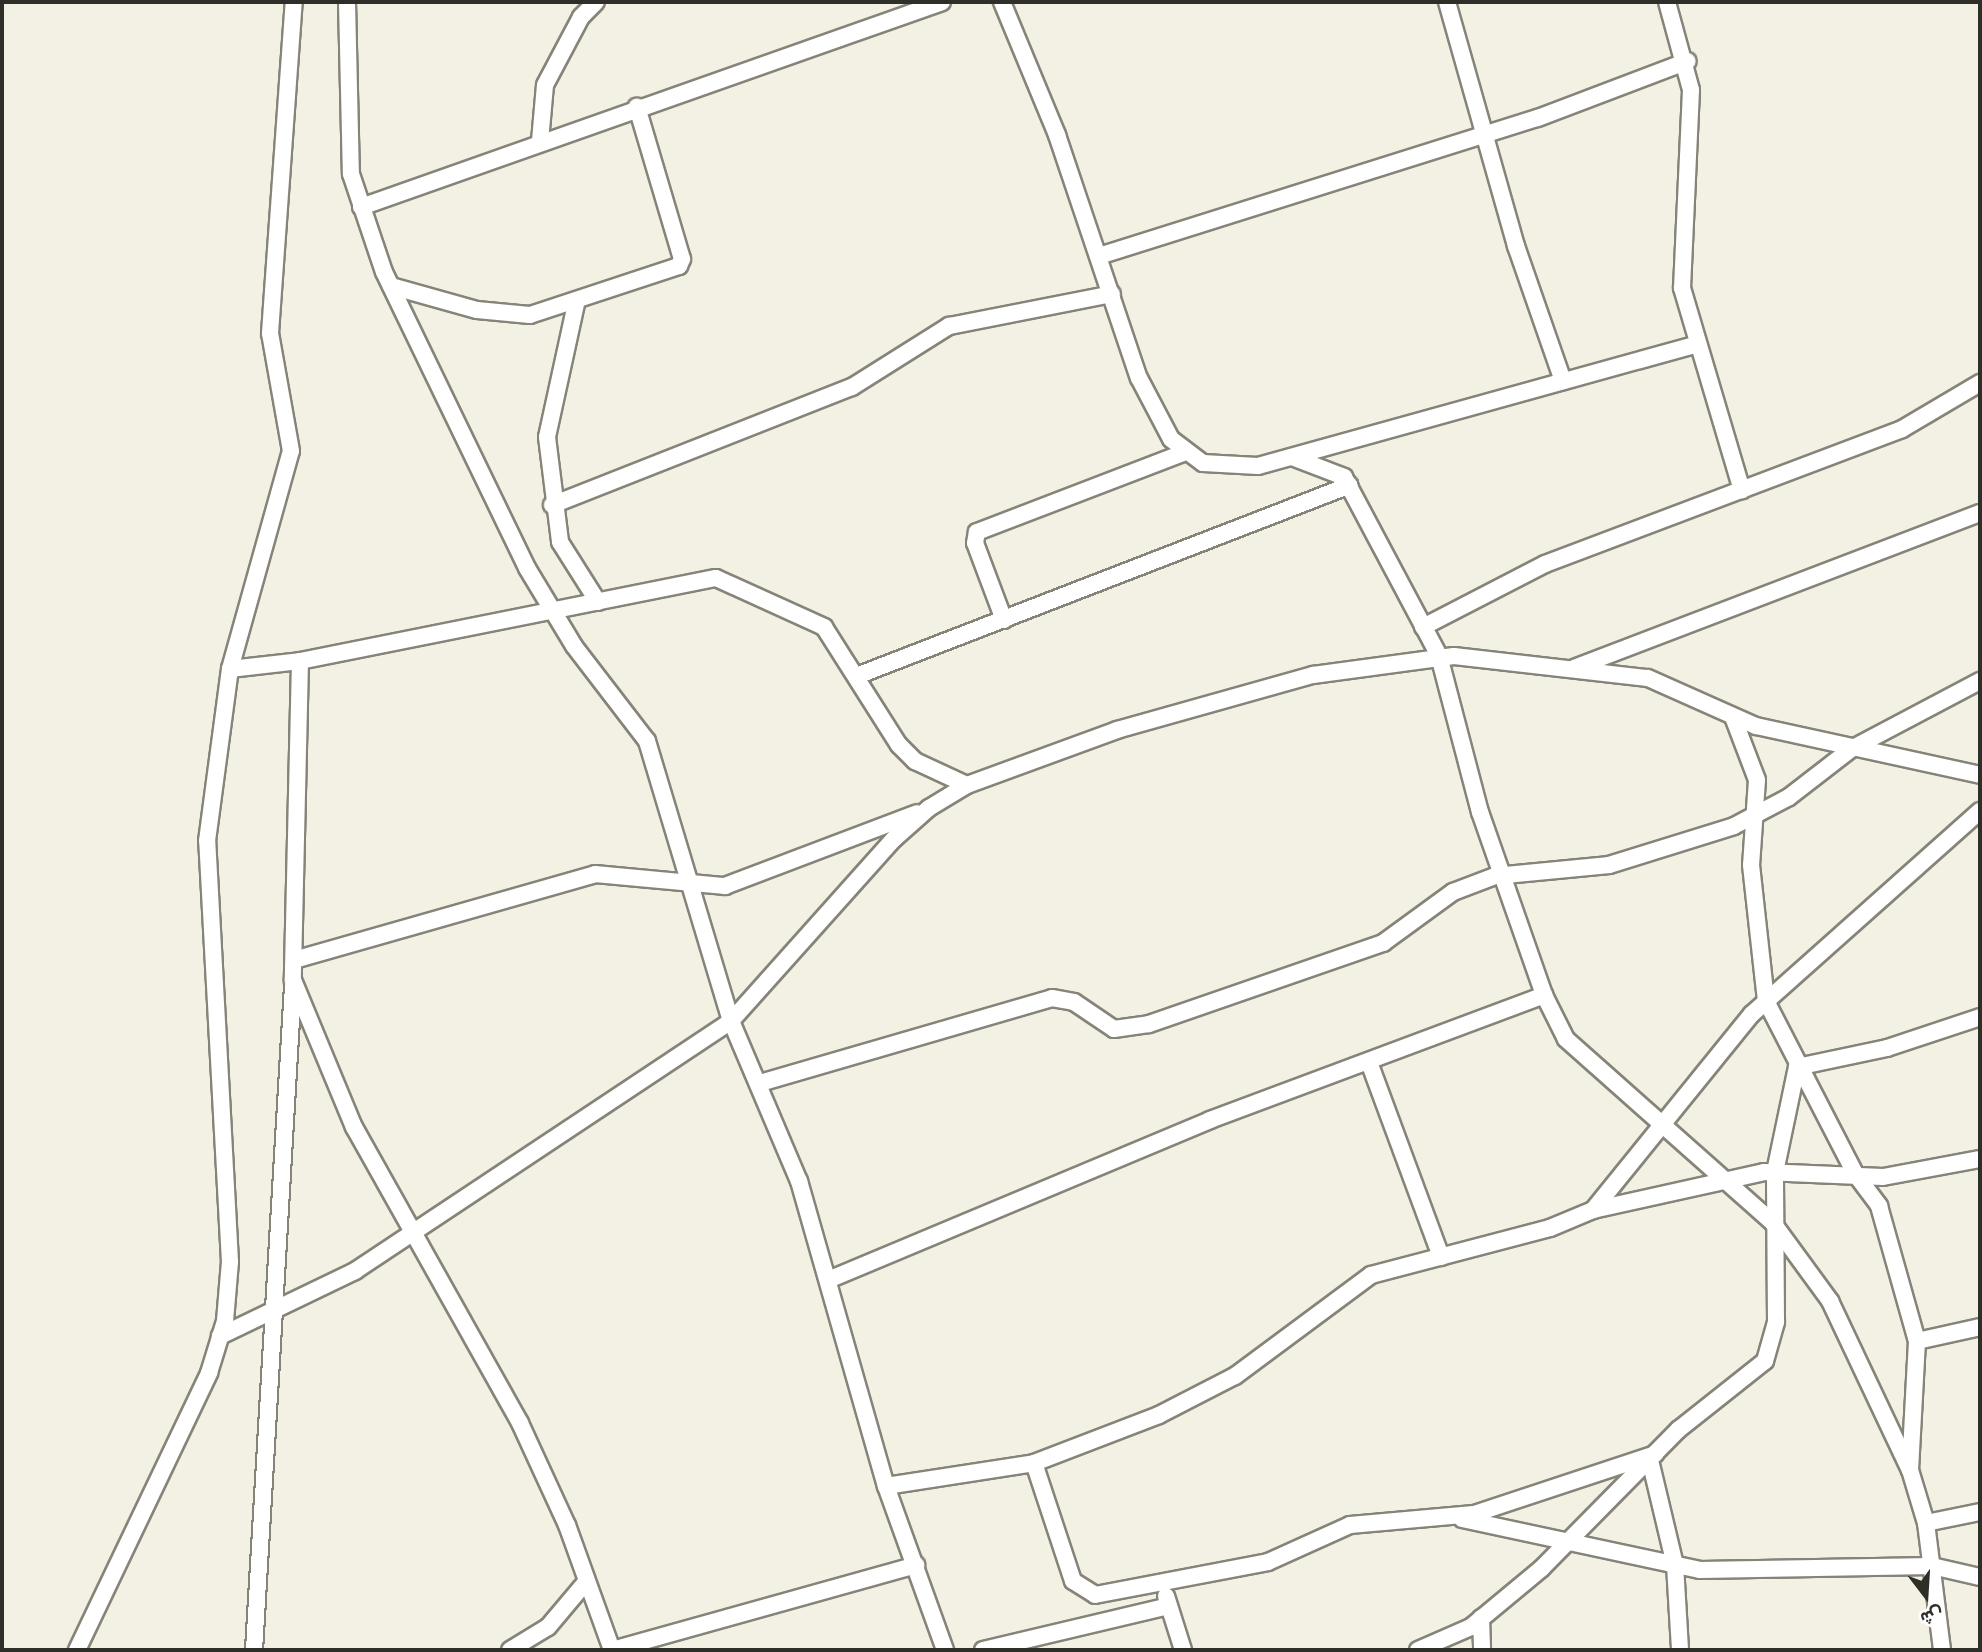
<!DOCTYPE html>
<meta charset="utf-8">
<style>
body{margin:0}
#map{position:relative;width:1982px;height:1652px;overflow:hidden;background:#f3f1e4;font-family:Helvetica,Vazirmatn,sans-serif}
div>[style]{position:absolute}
.roads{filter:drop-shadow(2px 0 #868479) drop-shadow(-2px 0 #868479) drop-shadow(0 2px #868479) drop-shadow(0 -2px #868479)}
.minor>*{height:16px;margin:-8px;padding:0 8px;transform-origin:8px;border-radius:8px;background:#fff}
span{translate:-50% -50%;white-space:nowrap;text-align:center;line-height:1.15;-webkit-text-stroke:6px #fff;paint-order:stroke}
.frame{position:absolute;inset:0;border:4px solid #2f2f2a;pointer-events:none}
.north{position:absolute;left:1891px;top:1561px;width:70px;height:70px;-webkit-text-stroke:5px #fff;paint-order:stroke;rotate:163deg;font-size:19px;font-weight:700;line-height:28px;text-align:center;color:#2f2f2a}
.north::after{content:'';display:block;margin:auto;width:24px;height:32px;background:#2f2f2a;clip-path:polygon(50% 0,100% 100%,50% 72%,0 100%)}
</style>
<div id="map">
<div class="roads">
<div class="minor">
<div style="left:347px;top:2px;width:172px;rotate:88.7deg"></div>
<div style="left:351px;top:174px;width:103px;rotate:71.4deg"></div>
<div style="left:384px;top:272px;width:329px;rotate:64.2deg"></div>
<div style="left:527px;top:568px;width:91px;rotate:58.9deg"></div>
<div style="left:574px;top:646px;width:120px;rotate:52.5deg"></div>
<div style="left:647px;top:741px;width:292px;rotate:73.3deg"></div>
<div style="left:731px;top:1021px;width:174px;rotate:67deg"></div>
<div style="left:799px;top:1181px;width:317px;rotate:74.1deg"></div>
<div style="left:886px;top:1486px;width:174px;rotate:70.2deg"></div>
<div style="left:1002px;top:2px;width:144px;rotate:67.5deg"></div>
<div style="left:1057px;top:135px;width:256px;rotate:71.4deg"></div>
<div style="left:1139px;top:378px;width:69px;rotate:62.3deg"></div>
<div style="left:1171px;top:439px;width:40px;rotate:37deg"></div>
<div style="left:1203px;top:463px;width:55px;rotate:3.1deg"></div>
<div style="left:1258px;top:466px;width:453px;rotate:-15.5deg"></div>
<div style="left:1447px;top:2px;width:254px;rotate:74.2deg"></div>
<div style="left:1516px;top:246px;width:143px;rotate:70.8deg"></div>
<div style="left:1667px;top:2px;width:91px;rotate:74.7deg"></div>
<div style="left:1691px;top:90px;width:198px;rotate:92.6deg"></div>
<div style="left:1682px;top:288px;width:211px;rotate:73.5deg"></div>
<div style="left:540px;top:141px;width:56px;rotate:-84.9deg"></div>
<div style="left:545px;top:85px;width:77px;rotate:-62.1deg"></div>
<div style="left:581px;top:17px;width:21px;rotate:-45deg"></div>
<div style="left:361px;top:207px;width:616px;rotate:-19.43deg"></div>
<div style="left:1099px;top:256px;width:460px;rotate:-17.5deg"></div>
<div style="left:1538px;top:118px;width:160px;rotate:-20.8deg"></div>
<div style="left:391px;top:286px;width:89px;rotate:15.6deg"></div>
<div style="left:477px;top:310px;width:53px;rotate:5.4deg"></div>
<div style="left:530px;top:315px;width:157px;rotate:-18.2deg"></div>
<div style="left:679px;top:266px;width:8px;rotate:-67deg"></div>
<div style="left:682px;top:259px;width:159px;rotate:-106.5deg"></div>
<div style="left:576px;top:304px;width:136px;rotate:102.3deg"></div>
<div style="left:547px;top:437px;width:106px;rotate:82.9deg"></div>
<div style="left:560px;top:542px;width:71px;rotate:57.7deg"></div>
<div style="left:1292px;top:457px;width:56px;rotate:21deg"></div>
<div style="left:1344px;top:477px;width:203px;rotate:62deg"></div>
<div style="left:1439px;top:656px;width:161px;rotate:75.3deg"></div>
<div style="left:1480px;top:812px;width:194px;rotate:70.7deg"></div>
<div style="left:1544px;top:995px;width:49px;rotate:63.4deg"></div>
<div style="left:1566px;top:1039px;width:277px;rotate:41.6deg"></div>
<div style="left:1773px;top:1223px;width:97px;rotate:53.8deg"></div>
<div style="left:1830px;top:1301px;width:187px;rotate:64.7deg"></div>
<div style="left:1910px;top:1470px;width:55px;rotate:73.2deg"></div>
<div style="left:1926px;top:1523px;width:128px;rotate:82.8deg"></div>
<div style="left:552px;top:505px;width:322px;rotate:-21.5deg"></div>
<div style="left:852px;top:387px;width:115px;rotate:-32.2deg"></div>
<div style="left:949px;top:326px;width:166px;rotate:-11.1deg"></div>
<div style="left:1004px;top:620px;width:82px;rotate:-110.6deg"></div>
<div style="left:975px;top:543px;width:11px;rotate:-80deg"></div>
<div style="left:977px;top:532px;width:221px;rotate:-21deg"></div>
<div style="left:1423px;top:627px;width:137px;rotate:-27.3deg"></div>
<div style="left:1545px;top:564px;width:382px;rotate:-20.7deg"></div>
<div style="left:1902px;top:429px;width:91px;rotate:-30.5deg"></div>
<div style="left:300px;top:661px;width:319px;rotate:91.3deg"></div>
<div style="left:293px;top:980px;width:159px;rotate:67.5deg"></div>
<div style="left:354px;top:1127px;width:339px;rotate:60.7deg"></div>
<div style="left:520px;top:1423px;width:112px;rotate:65.3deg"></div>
<div style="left:567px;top:1525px;width:133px;rotate:70.2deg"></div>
<div style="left:1574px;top:668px;width:435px;rotate:-20.9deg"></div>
<div style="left:230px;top:669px;width:70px;rotate:-6.5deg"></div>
<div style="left:300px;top:661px;width:424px;rotate:-11.3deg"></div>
<div style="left:716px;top:578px;width:119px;rotate:24.4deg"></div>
<div style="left:824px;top:627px;width:140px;rotate:57.6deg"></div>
<div style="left:899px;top:745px;width:23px;rotate:45deg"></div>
<div style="left:915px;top:761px;width:57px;rotate:24.8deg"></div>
<div style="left:859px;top:675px;width:526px;rotate:-21.15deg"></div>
<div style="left:1733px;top:717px;width:67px;rotate:69.1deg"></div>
<div style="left:1757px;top:780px;width:85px;rotate:94deg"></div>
<div style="left:1751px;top:865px;width:137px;rotate:83.7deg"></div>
<div style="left:1766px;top:1001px;width:196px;rotate:62.7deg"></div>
<div style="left:1856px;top:1175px;width:39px;rotate:53deg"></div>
<div style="left:1879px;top:1206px;width:140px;rotate:74.3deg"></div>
<div style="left:1917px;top:1341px;width:129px;rotate:93.1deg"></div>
<div style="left:294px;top:960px;width:313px;rotate:-15.9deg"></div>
<div style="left:595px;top:874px;width:131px;rotate:5.3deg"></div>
<div style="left:725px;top:886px;width:205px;rotate:-20.8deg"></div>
<div style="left:1369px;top:1062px;width:208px;rotate:69.7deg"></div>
<div style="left:760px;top:1083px;width:304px;rotate:-16.2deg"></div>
<div style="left:1052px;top:998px;width:22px;rotate:10deg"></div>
<div style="left:1074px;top:1002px;width:48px;rotate:34deg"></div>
<div style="left:1114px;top:1029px;width:35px;rotate:-8deg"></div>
<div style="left:1149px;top:1024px;width:248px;rotate:-19.1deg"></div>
<div style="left:1383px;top:943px;width:87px;rotate:-36.1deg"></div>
<div style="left:1453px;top:892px;width:45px;rotate:-20.9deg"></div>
<div style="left:1495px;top:876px;width:115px;rotate:-5.5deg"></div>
<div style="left:1609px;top:865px;width:131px;rotate:-17.3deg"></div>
<div style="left:1734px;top:826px;width:62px;rotate:-27.8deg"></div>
<div style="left:1789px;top:797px;width:78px;rotate:-37.7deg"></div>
<div style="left:1851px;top:749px;width:146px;rotate:-27.8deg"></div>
<div style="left:1593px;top:1210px;width:175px;rotate:-12.5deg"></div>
<div style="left:1764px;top:1172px;width:119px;rotate:2.4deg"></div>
<div style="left:1883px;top:1177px;width:99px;rotate:-10.5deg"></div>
<div style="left:828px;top:1280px;width:414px;rotate:-22.7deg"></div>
<div style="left:1210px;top:1120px;width:357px;rotate:-20.5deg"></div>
<div style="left:220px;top:1336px;width:150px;rotate:-25.7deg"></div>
<div style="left:355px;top:1271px;width:452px;rotate:-33.6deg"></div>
<div style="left:731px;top:1021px;width:244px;rotate:-48.2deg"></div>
<div style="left:894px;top:839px;width:47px;rotate:-41.5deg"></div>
<div style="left:929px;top:808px;width:44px;rotate:-31.2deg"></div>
<div style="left:967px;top:785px;width:160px;rotate:-20.1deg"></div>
<div style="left:1117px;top:730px;width:204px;rotate:-15.7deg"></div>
<div style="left:1313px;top:675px;width:142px;rotate:-7.7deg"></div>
<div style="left:1454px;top:656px;width:195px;rotate:6.5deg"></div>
<div style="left:1648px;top:678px;width:118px;rotate:24deg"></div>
<div style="left:1756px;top:726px;width:229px;rotate:12.3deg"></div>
<div style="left:1917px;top:1341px;width:65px;rotate:-12.5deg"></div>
<div style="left:1650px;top:1460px;width:108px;rotate:76.6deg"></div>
<div style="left:1675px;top:1565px;width:85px;rotate:86.6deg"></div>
<div style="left:1034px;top:1463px;width:124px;rotate:71.7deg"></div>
<div style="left:1073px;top:1581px;width:26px;rotate:32deg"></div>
<div style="left:1095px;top:1595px;width:176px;rotate:-10.8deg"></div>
<div style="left:1268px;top:1562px;width:90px;rotate:-24.3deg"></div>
<div style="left:1350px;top:1525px;width:124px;rotate:-5.1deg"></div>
<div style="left:1474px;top:1514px;width:191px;rotate:-18.3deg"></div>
<div style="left:886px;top:1486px;width:150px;rotate:-8.8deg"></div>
<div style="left:1034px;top:1463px;width:134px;rotate:-21deg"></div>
<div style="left:1159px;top:1415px;width:85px;rotate:-27.2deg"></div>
<div style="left:1235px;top:1376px;width:169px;rotate:-36.6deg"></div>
<div style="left:1371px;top:1275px;width:185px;rotate:-14.7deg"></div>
<div style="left:1550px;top:1228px;width:47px;rotate:-22.7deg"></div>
<div style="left:1593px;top:1210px;width:252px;rotate:-51deg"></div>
<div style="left:1752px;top:1014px;width:305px;rotate:-41.7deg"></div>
<div style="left:1462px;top:1519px;width:243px;rotate:12.1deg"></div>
<div style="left:1700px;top:1570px;width:232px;rotate:-1deg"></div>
<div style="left:1932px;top:1566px;width:49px;rotate:12.9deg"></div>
<div style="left:1926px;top:1523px;width:55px;rotate:-11.5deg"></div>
<div style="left:1166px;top:1596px;width:57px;rotate:72.5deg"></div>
<div style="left:1481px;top:1618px;width:32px;rotate:88deg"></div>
<div style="left:77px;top:1650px;width:307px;rotate:-64.5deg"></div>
<div style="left:209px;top:1373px;width:54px;rotate:-72.9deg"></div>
<div style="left:225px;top:1321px;width:59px;rotate:-85.2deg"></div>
<div style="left:230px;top:1262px;width:422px;rotate:-93.1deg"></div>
<div style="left:207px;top:841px;width:174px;rotate:-82.4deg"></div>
<div style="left:230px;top:669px;width:226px;rotate:-74.4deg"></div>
<div style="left:291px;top:451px;width:120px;rotate:-100.1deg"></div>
<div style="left:270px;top:333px;width:332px;rotate:-85.9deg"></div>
<div style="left:254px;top:1650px;width:665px;rotate:-86.64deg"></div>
<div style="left:510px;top:1650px;width:44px;rotate:-31.2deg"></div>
<div style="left:548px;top:1627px;width:57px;rotate:-49.9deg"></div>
<div style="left:612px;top:1650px;width:316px;rotate:-15.6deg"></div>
<div style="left:983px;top:1650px;width:191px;rotate:-13.3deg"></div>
<div style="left:1418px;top:1650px;width:58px;rotate:-23.5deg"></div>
<div style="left:1471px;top:1627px;width:92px;rotate:-39.7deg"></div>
<div style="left:1542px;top:1568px;width:194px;rotate:-45.4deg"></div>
<div style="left:1678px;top:1430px;width:111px;rotate:-38.4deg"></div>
<div style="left:1765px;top:1361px;width:41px;rotate:-74.2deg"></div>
<div style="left:1776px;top:1322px;width:150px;rotate:-90.4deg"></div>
<div style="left:1775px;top:1172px;width:107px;rotate:-78.2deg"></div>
<div style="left:1797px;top:1067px;width:92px;rotate:-11.9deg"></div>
<div style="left:1887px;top:1048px;width:98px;rotate:-18.4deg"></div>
</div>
</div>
<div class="frame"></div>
<div class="north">ش</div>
</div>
